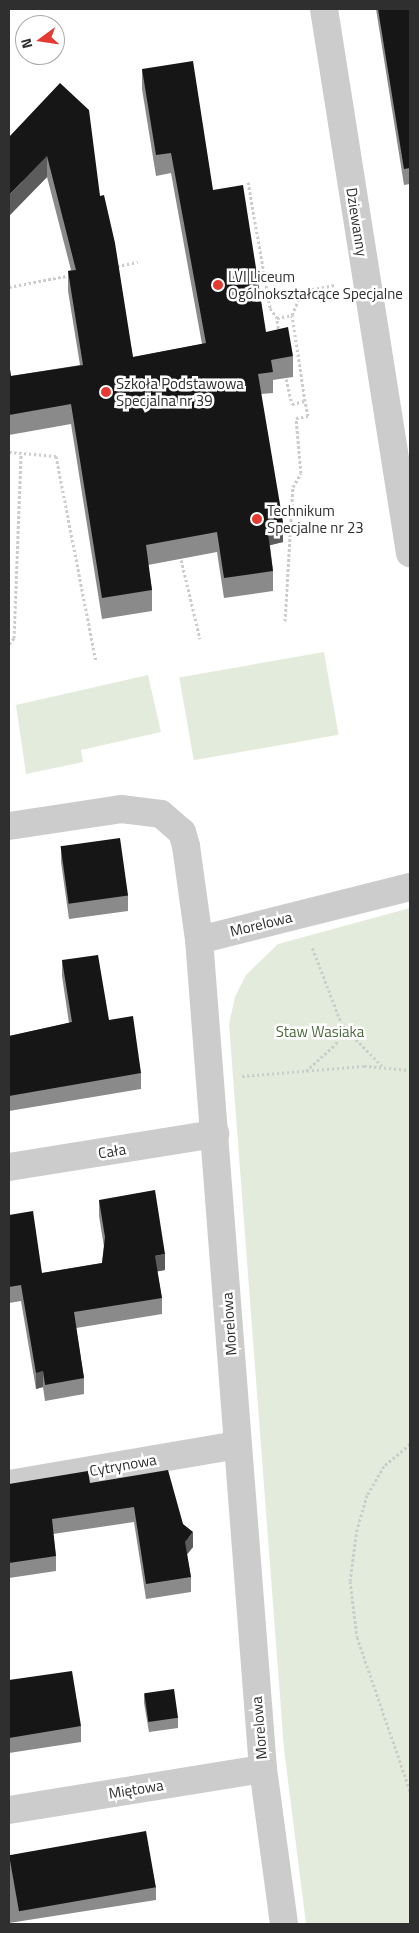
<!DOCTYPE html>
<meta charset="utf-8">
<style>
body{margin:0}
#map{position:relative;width:419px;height:1933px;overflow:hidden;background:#fff;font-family:"Titillium Web",sans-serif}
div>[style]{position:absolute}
.green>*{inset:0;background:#e3ecdc;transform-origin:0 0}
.path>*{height:3px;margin-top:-1.5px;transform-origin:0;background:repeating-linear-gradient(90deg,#ccc 0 2.5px,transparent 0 5px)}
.minor>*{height:28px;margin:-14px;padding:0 14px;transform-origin:14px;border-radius:14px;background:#ccc}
.wall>*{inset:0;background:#8a8a8a}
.shaded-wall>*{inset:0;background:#5c5c5c}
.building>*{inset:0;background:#161616;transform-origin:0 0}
.dots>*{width:14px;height:14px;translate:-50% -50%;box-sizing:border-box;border:2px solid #fff;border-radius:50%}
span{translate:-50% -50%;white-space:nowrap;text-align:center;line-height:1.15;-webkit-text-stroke:5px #fff;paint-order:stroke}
.street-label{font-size:15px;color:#2f2f2f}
.poi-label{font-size:15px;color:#2f2f2f}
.left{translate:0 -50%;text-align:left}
.park-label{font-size:15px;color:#4c6a3c}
.frame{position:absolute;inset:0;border:10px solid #2f2f2f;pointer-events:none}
.north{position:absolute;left:15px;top:15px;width:50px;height:50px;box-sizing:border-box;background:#fff;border:1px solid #acacac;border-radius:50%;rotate:256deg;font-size:14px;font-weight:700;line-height:20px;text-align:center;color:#2f2f2f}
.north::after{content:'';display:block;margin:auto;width:18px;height:22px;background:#e43a32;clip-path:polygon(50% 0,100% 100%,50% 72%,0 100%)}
</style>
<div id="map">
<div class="green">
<div style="left:324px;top:652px;width:84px;height:147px;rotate:80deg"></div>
<div style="clip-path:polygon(148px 675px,161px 732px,81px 750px,83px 762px,26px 774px,16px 705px)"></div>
<div style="clip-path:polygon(410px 908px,410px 1924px,306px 1924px,284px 1749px,229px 1024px,235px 997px,246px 975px,278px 944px)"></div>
</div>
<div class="path">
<div style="left:248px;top:182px;width:128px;rotate:80.1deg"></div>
<div style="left:270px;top:308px;width:12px;rotate:55deg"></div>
<div style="left:117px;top:266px;width:21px;rotate:-11deg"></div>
<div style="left:9px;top:287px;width:63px;rotate:-11deg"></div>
<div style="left:279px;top:333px;width:15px;rotate:-98deg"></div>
<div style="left:277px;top:318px;width:15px;rotate:-11deg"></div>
<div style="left:292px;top:315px;width:26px;rotate:-67deg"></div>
<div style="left:302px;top:291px;width:34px;rotate:-10deg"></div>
<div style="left:285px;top:374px;width:31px;rotate:77deg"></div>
<div style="left:292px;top:404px;width:13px;rotate:-13deg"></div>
<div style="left:305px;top:401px;width:87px;rotate:-98.6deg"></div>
<div style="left:9px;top:452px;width:47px;rotate:4.9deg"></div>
<div style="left:56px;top:456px;width:210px;rotate:79deg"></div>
<div style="left:180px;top:555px;width:86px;rotate:76.6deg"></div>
<div style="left:285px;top:621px;width:134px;rotate:-86.6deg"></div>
<div style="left:293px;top:487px;width:16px;rotate:-60deg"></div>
<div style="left:301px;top:473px;width:55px;rotate:-95.2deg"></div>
<div style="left:296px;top:418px;width:12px;rotate:-9deg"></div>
<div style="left:308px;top:416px;width:15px;rotate:-101deg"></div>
<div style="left:9px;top:644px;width:8px;rotate:-50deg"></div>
<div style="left:14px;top:638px;width:184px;rotate:-87.8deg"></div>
<div style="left:342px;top:1025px;width:57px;rotate:45.7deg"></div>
<div style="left:306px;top:1071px;width:40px;rotate:-42deg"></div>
<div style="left:336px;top:1044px;width:20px;rotate:-72deg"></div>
<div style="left:342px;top:1025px;width:84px;rotate:-111deg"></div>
<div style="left:242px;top:1076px;width:122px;rotate:-4.7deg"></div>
<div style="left:364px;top:1066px;width:46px;rotate:5deg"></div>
<div style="left:410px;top:1444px;width:34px;rotate:140deg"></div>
<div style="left:384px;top:1466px;width:34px;rotate:120deg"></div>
<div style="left:367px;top:1495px;width:35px;rotate:106deg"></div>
<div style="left:357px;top:1529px;width:52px;rotate:97.7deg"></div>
<div style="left:350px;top:1581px;width:56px;rotate:82.9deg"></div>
<div style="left:357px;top:1637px;width:163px;rotate:71deg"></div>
</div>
<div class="minor">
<div style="left:324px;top:9px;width:551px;rotate:81.02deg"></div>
<div style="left:9px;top:826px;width:113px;rotate:-8.6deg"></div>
<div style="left:121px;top:809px;width:40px;rotate:7.1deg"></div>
<div style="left:161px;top:814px;width:28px;rotate:41deg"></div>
<div style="left:182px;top:832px;width:15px;rotate:74deg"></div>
<div style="left:186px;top:846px;width:95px;rotate:82.1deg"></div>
<div style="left:9px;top:1167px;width:209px;rotate:-9.1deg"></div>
<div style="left:9px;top:1484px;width:231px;rotate:-9.7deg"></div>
<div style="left:9px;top:1810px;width:257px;rotate:-9.2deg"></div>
<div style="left:284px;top:1924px;width:156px;rotate:-97.7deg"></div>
<div style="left:263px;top:1769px;width:831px;rotate:-94.41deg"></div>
<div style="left:199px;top:940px;width:218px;rotate:-14.1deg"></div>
</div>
<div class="wall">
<div style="clip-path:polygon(376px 9px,410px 9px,410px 184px,404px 185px)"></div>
<div style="clip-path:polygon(142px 69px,213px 190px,266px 332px,293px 356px,293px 377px,273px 380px,273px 393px,261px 394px,283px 542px,270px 545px,273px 571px,273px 591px,224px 598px,217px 552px,148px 565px,152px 590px,152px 611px,102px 619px,71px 424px,9px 435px,9px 363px,11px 376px,80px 365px,68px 291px,68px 271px,71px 270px,47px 177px,9px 216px,60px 83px,100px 196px,133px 357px,202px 344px,171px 173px,156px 176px,142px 89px)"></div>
<div style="clip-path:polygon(61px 846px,128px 895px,128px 911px,69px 919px,61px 862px)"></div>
<div style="clip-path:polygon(62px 960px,109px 1020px,141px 1073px,141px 1089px,9px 1111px,9px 1036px,69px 1023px,62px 976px)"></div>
<div style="clip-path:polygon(99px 1200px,165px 1270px,157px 1271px,162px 1298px,162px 1314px,76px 1328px,84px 1378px,84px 1394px,45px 1401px,43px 1387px,36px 1389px,21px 1301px,9px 1303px,9px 1215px,42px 1273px,102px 1263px,104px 1247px,99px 1216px)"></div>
<div style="clip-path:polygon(90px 1483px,183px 1524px,193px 1547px,187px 1554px,191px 1577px,191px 1592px,146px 1599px,134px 1522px,53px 1534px,56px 1556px,56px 1571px,9px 1578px,9px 1484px)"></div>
<div style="clip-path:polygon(9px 1680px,81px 1726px,81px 1742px,9px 1753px)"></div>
<div style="clip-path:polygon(144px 1694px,178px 1718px,178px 1728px,149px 1732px,144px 1703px)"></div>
<div style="clip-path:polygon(9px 1855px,156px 1887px,156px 1900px,9px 1923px)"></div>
</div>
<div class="shaded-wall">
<div style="clip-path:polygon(47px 156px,47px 177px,9px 216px,9px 195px)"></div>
<div style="clip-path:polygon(283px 522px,283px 542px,267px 546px,267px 526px)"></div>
<div style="clip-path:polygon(165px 1254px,165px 1270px,155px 1272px,155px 1256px)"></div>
<div style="clip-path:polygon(43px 1371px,43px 1387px,36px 1389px,36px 1373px)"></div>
<div style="clip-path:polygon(193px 1532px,193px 1547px,185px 1557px,185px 1542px)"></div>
</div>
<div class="building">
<div style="clip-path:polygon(378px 9px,410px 9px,410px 168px,404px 169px)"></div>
<div style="clip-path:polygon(193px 61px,213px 190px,243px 185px,266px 332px,288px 327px,293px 356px,271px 360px,273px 372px,258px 374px,283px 522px,267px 526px,273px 571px,224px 578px,217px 532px,146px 545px,152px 590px,102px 598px,71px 404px,9px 415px,9px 363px,11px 376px,83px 365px,68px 271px,76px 270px,47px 156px,9px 195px,9px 137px,60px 83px,89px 110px,100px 196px,104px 195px,115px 243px,133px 357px,206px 343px,171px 153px,156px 155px,142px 69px)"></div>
<div style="left:120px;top:838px;width:58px;height:60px;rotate:82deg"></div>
<div style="clip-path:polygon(98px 955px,109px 1020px,133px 1016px,141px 1073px,9px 1096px,9px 1036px,72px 1022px,62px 960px)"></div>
<div style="clip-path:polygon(155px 1190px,165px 1254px,155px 1256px,162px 1298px,74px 1312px,84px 1378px,45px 1385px,43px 1371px,36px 1373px,21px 1285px,9px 1287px,9px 1215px,33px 1211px,42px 1273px,102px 1263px,105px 1237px,99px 1200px)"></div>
<div style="clip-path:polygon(168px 1470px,183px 1524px,193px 1532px,185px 1542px,191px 1577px,146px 1584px,134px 1507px,52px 1519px,56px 1556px,9px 1563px,9px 1484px,88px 1471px,90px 1483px)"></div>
<div style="clip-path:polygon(72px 1671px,81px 1726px,9px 1738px,9px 1680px)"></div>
<div style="left:174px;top:1689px;width:29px;height:30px;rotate:82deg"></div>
<div style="left:146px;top:1831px;width:57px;height:139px;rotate:80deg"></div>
</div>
<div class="dots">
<div style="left:218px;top:285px;background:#e43a32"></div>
<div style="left:106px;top:392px;background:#e43a32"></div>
<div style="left:257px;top:519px;background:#e43a32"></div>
</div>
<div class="street-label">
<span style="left:357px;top:222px;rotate:81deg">Dziewanny</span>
<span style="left:261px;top:924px;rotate:-14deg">Morelowa</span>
<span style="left:112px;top:1151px;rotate:-9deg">Cała</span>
<span style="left:229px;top:1324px;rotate:-94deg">Morelowa</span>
<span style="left:123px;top:1465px;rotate:-10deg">Cytrynowa</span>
<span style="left:259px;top:1728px;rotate:-95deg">Morelowa</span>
<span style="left:136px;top:1789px;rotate:-9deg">Miętowa</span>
</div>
<div class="poi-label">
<span class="left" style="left:228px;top:285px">LVI Liceum<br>Ogólnokształcące Specjalne</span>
<span class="left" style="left:116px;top:392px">Szkoła Podstawowa<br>Specjalna nr 39</span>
<span class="left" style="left:267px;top:519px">Technikum<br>Specjalne nr 23</span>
</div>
<div class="park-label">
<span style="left:320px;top:1032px">Staw Wasiaka</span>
</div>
<div class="frame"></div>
<div class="north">N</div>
</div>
